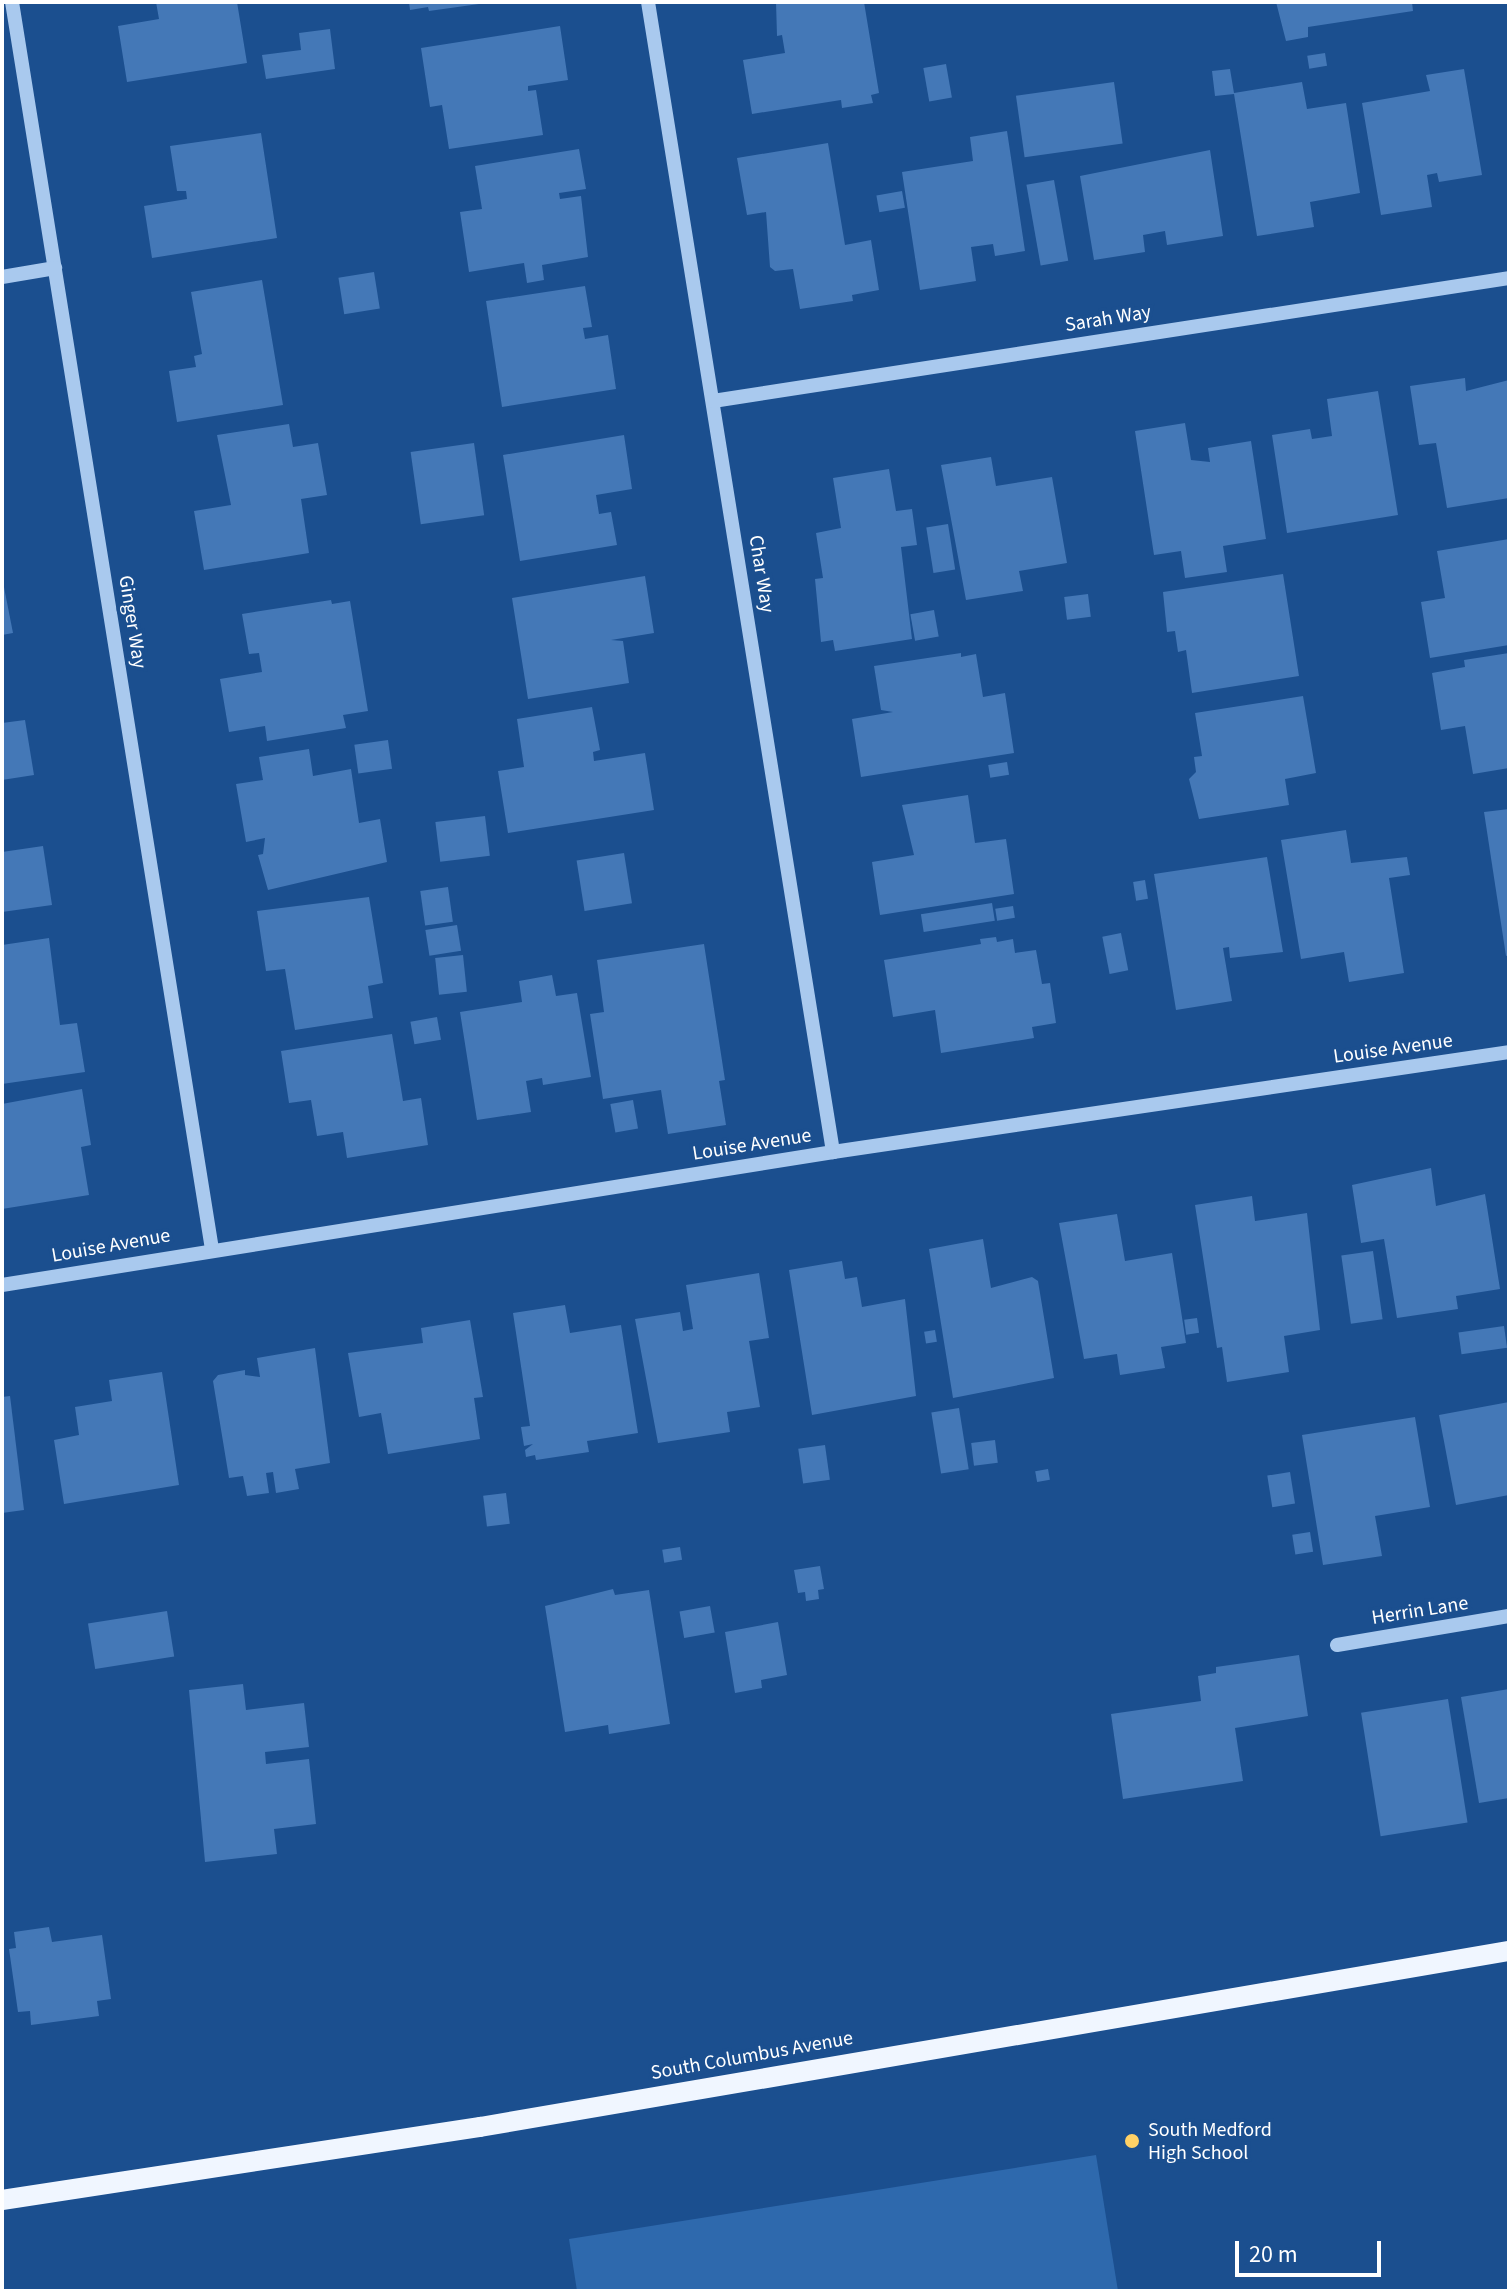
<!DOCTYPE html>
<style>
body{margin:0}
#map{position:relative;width:1511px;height:2293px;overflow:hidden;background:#1b4f8f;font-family:"Source Sans 3",sans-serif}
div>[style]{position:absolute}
.green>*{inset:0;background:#2e69ad}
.building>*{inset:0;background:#4478b7;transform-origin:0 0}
.minor>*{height:14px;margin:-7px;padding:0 7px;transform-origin:7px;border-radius:7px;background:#a9c9ee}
.major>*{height:20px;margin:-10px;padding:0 10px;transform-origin:10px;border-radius:10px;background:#f0f6ff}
.dots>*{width:22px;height:22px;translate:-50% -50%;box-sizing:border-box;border:4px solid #1b4f8f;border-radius:50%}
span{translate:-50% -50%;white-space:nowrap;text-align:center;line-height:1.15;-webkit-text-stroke:7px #1b4f8f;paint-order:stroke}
.street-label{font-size:20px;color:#fff}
.poi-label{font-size:20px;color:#fff}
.left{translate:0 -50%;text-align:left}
.frame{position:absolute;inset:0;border:4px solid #fff;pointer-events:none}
.scale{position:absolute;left:1235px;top:2241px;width:146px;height:36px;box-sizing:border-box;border:4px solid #fff;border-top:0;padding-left:10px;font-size:24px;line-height:28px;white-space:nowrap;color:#fff;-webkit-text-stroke:6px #1b4f8f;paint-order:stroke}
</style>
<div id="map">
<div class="green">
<div style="clip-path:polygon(1096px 2155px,1118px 2291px,577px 2291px,569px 2239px)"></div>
</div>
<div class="building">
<div style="clip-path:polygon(156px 2px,237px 2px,247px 63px,127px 82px,118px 26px,159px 19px)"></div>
<div style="clip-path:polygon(409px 2px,479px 2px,479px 4px,429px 11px,428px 7px,410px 10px)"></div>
<div style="clip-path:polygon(776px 2px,864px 2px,879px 93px,871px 95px,873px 103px,842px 108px,841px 100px,752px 114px,743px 60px,785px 53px,782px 35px,777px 36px)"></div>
<div style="clip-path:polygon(1276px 2px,1412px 2px,1413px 11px,1308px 27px,1308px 37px,1286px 41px)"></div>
<div style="clip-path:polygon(560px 26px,568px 80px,528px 86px,528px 91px,536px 90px,543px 135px,449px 149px,442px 105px,430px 107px,421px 48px)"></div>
<div style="clip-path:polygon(330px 29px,335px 69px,266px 79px,262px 55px,301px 50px,299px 33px)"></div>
<div style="left:1325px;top:53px;width:13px;height:18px;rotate:81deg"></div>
<div style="left:946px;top:64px;width:34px;height:23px;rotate:80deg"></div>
<div style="clip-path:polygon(1230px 69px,1234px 93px,1302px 82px,1307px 109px,1346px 103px,1360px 193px,1310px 202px,1314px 227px,1257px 236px,1234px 94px,1215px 96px,1212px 71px)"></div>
<div style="clip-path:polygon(1464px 69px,1482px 175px,1439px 182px,1437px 173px,1427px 175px,1432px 207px,1381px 215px,1362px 103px,1430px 91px,1426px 75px)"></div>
<div style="left:1114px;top:82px;width:62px;height:99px;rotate:82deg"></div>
<div style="clip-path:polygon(1007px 131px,1025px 251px,995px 256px,993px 244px,971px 247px,976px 281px,920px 290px,902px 172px,973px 161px,970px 137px)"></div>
<div style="clip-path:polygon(261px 133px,277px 238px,152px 258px,144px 206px,187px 199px,186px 191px,177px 191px,170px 146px)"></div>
<div style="clip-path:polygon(828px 143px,845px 245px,871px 240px,879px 290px,852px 295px,853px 301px,800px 309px,793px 269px,775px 271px,770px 267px,766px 212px,747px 215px,737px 158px)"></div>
<div style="clip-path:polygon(579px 149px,586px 189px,559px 193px,560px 199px,581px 196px,588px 257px,542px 265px,544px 280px,527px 283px,524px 263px,469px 272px,460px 212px,482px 209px,475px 166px)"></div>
<div style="clip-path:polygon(1210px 150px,1223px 236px,1167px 245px,1165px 231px,1143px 235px,1145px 252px,1094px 260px,1080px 176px)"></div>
<div style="left:1054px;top:180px;width:82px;height:28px;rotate:80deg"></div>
<div style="left:902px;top:191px;width:17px;height:26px;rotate:80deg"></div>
<div style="left:374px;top:272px;width:37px;height:36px;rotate:81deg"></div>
<div style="clip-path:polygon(262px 280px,283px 405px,177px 422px,169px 371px,196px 367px,194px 356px,202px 354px,191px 292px)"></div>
<div style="clip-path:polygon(585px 286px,592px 327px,583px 328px,585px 339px,608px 335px,616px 389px,502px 407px,486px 301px)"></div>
<div style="clip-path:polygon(1465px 378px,1466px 391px,1509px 380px,1509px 498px,1447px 508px,1436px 443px,1419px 445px,1410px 386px)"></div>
<div style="clip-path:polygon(1378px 391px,1398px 515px,1287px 533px,1272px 435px,1310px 429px,1312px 439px,1332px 436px,1327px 399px)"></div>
<div style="clip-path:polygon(1185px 423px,1191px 460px,1210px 462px,1208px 448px,1251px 441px,1266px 539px,1223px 546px,1227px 572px,1185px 578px,1181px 551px,1154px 555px,1135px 431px)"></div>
<div style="clip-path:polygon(289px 424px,293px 447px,318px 443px,327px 495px,301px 499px,309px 553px,204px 570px,194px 511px,231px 505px,217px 435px)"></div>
<div style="clip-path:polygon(624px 435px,632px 489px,596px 495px,599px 514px,611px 512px,617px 545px,520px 561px,503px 455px)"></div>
<div style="left:474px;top:443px;width:73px;height:64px;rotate:82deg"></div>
<div style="clip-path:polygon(991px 457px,996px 486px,1052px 477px,1067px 563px,1019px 571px,1023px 591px,966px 600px,941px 465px)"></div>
<div style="clip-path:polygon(889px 469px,896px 511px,912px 509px,917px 545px,901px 547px,912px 639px,835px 651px,833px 640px,821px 642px,815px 579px,823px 578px,816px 533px,841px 528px,833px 478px)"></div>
<div style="left:948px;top:524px;width:46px;height:22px;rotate:81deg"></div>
<div style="clip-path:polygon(1509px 539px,1509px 645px,1430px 658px,1421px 602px,1445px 598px,1437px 551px)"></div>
<div style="clip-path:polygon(1283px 574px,1299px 676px,1192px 693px,1186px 650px,1178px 652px,1175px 631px,1167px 632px,1163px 592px)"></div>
<div style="clip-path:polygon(645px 576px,654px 633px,611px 640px,623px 641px,629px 683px,528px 699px,512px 598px)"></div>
<div style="clip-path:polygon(2px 577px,13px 633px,2px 635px)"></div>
<div style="left:1088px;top:594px;width:23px;height:24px;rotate:83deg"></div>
<div style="clip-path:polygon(331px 600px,332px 604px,350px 601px,368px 711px,343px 715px,346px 728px,267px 741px,265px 726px,229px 732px,220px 679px,262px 672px,259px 653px,249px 654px,242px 614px)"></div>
<div style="left:934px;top:610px;width:27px;height:24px;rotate:80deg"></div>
<div style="clip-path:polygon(961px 653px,961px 657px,976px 654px,983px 697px,1005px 693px,1014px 753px,861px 777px,852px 719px,893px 712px,881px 710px,874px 666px)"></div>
<div style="clip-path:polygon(1509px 653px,1509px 768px,1473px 774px,1465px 726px,1441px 730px,1432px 673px,1465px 667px,1464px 660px)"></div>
<div style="clip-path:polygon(1303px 696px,1316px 773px,1285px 779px,1289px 805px,1199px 819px,1189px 779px,1196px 772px,1194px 757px,1202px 756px,1195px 713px)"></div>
<div style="clip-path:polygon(592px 707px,600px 750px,593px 752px,594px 761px,645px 753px,654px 810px,508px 833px,498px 771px,524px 767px,517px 719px)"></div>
<div style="clip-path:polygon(25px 720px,34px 775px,2px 780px,2px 723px)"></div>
<div style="left:388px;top:740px;width:29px;height:34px;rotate:82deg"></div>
<div style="clip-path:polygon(309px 749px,313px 776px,351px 769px,359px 823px,380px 819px,387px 862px,268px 890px,258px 855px,263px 854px,265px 838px,246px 842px,236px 784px,263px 780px,259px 757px)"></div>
<div style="left:1007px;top:762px;width:13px;height:19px;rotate:81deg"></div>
<div style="clip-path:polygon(968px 795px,975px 843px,1006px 839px,1014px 894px,880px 915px,872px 862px,914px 855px,902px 805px)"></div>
<div style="clip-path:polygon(1509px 809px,1509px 955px,1506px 956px,1484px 812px)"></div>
<div style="left:485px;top:816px;width:40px;height:50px;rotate:83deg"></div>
<div style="clip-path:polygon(1346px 830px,1351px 863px,1407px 857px,1410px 875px,1389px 878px,1404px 973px,1349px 982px,1344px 952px,1301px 959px,1281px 840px)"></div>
<div style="clip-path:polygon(43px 846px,52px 905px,2px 912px,2px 852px)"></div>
<div style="left:624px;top:853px;width:51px;height:48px;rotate:81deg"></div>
<div style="clip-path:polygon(1267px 857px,1283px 952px,1230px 958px,1229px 947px,1223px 948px,1232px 1001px,1176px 1010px,1154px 874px)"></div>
<div style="left:1145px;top:880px;width:19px;height:12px;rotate:81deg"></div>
<div style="left:448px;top:887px;width:35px;height:28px;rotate:82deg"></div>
<div style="clip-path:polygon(369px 897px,383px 983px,368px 986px,373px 1018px,295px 1030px,285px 969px,266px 971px,257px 911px)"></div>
<div style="left:992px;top:903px;width:18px;height:72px;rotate:81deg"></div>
<div style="left:1013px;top:906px;width:12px;height:18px;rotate:81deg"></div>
<div style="left:457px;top:925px;width:26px;height:32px;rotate:81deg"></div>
<div style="left:1121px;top:933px;width:38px;height:19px;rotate:79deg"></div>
<div style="clip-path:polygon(996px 937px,997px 942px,1013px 939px,1015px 953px,1036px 950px,1042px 984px,1050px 983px,1056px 1023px,1032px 1027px,1034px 1038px,941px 1053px,935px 1010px,893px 1017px,884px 960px,981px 944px,980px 939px)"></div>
<div style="clip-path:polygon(49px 938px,60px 1025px,77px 1023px,85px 1072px,2px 1084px,2px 945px)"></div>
<div style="clip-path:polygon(704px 944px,725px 1080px,719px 1081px,726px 1125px,668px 1134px,661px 1090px,603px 1099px,590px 1014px,604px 1012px,597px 960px)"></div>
<div style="left:463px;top:955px;width:37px;height:28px;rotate:84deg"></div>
<div style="clip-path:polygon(552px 975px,556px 996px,577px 993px,591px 1077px,543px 1085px,542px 1078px,526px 1081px,531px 1112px,477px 1120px,460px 1012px,522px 1002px,519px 981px)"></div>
<div style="left:437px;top:1017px;width:23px;height:27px;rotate:80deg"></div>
<div style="clip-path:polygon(392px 1034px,403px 1101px,421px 1098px,428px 1145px,347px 1158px,343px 1132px,317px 1136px,311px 1100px,289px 1103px,281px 1051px)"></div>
<div style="clip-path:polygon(82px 1089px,91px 1145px,81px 1147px,89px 1195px,2px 1209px,2px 1104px)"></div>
<div style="left:633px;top:1100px;width:29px;height:23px;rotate:80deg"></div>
<div style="clip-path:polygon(1431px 1168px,1436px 1206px,1485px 1194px,1500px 1289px,1456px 1296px,1458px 1309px,1397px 1318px,1384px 1239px,1361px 1243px,1352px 1185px)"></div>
<div style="clip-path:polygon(1252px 1196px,1255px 1221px,1307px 1213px,1320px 1330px,1284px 1336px,1289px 1372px,1227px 1382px,1222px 1347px,1217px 1348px,1195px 1205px)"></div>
<div style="clip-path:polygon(1117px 1214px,1125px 1261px,1172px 1253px,1186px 1343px,1161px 1347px,1165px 1368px,1120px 1375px,1117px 1354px,1084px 1359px,1059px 1223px)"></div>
<div style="clip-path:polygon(983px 1239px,991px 1288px,1032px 1277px,1038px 1281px,1054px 1378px,953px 1398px,929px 1249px)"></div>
<div style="left:1373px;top:1251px;width:69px;height:32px;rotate:82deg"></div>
<div style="clip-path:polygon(842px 1261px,845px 1279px,857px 1277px,862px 1307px,905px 1299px,916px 1396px,812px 1415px,789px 1270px)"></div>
<div style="clip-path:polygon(759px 1273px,769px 1338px,749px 1341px,760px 1407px,727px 1412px,730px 1432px,658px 1443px,635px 1319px,680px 1312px,683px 1331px,693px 1329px,686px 1285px)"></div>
<div style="clip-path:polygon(565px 1305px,570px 1333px,621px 1325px,638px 1433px,587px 1441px,589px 1452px,536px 1460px,535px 1455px,526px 1457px,525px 1450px,533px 1444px,524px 1446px,521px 1427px,530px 1426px,513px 1313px)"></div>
<div style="left:1197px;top:1318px;width:15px;height:13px;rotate:82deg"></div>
<div style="clip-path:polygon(470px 1320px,483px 1397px,474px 1398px,480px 1439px,388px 1454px,381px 1413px,359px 1417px,348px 1353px,423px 1343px,421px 1328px)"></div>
<div style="left:1504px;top:1326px;width:22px;height:46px;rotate:82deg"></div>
<div style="left:935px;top:1330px;width:12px;height:11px;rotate:81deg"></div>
<div style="clip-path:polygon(315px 1348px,330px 1463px,295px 1469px,299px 1489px,276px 1493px,273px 1472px,266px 1473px,269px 1493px,247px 1496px,243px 1476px,229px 1478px,213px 1381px,218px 1375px,245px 1370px,245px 1375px,260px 1377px,257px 1358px)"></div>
<div style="clip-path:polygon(162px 1372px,179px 1485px,64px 1504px,54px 1440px,79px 1435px,75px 1407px,112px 1401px,109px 1380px)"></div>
<div style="clip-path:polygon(10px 1396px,24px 1510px,2px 1513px,2px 1397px)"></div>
<div style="clip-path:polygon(1509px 1402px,1509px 1495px,1456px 1505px,1439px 1415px)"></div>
<div style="left:959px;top:1408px;width:62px;height:28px;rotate:81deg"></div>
<div style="clip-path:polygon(1415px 1417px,1430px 1507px,1375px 1516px,1382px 1556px,1323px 1565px,1302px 1435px)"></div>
<div style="left:995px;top:1440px;width:23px;height:24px;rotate:83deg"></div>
<div style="left:825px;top:1445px;width:35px;height:27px;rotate:82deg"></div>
<div style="left:1048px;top:1469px;width:11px;height:13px;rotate:80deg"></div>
<div style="left:1290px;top:1472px;width:32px;height:23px;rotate:81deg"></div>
<div style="left:506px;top:1493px;width:31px;height:23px;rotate:83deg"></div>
<div style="left:1310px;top:1532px;width:20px;height:18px;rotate:81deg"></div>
<div style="left:680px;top:1547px;width:13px;height:18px;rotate:81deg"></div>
<div style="clip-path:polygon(820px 1566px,824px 1589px,818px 1590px,819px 1599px,806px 1601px,805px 1592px,798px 1593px,794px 1570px)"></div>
<div style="clip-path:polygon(613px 1589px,615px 1595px,649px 1590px,670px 1724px,609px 1734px,608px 1725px,565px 1732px,545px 1606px)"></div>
<div style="left:710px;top:1606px;width:27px;height:31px;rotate:80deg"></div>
<div style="left:167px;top:1611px;width:46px;height:80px;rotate:81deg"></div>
<div style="clip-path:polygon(778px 1622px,787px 1675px,761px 1680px,762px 1688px,735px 1693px,725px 1632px)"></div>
<div style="clip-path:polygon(1299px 1655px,1308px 1716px,1235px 1728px,1243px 1781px,1123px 1799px,1111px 1714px,1201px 1701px,1198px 1676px,1216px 1673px,1216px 1667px)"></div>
<div style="clip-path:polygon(243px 1684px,246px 1710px,304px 1703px,309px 1747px,265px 1752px,266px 1764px,309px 1759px,316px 1824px,274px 1829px,277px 1854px,205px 1862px,189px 1690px)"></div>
<div style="clip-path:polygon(1509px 1689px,1509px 1798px,1479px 1803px,1461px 1697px)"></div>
<div style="left:1448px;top:1699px;width:125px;height:88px;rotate:81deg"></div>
<div style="clip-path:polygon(49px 1927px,52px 1942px,102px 1935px,111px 1999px,97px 2001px,99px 2016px,31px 2025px,30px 2011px,18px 2012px,9px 1949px,16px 1948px,14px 1932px)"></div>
</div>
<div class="minor">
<div style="left:12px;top:2px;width:1263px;rotate:80.89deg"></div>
<div style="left:648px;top:2px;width:1165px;rotate:80.86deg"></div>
<div style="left:2px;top:277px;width:54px;rotate:-9.6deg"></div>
<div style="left:713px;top:401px;width:805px;rotate:-8.78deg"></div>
<div style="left:2px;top:1285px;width:842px;rotate:-9.09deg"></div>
<div style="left:833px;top:1152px;width:683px;rotate:-8.41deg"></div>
<div style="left:1337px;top:1645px;width:174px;rotate:-9.6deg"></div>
</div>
<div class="major">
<div style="left:2px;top:2200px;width:484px;rotate:-8.7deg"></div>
<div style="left:480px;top:2127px;width:1044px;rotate:-9.71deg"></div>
</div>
<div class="dots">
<div style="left:1132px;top:2141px;background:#ffd166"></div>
</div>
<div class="street-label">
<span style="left:1108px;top:319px;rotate:-9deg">Sarah Way</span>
<span style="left:761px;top:574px;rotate:81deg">Char Way</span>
<span style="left:132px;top:622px;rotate:81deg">Ginger Way</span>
<span style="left:1393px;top:1049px;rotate:-8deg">Louise Avenue</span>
<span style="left:752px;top:1145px;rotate:-9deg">Louise Avenue</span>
<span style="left:111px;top:1246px;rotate:-10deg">Louise Avenue</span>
<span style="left:1420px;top:1611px;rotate:-9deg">Herrin Lane</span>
<span style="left:752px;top:2056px;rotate:-10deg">South Columbus Avenue</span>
</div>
<div class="poi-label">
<span class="left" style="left:1148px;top:2142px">South Medford<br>High School</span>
</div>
<div class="frame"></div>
<div class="scale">20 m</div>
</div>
